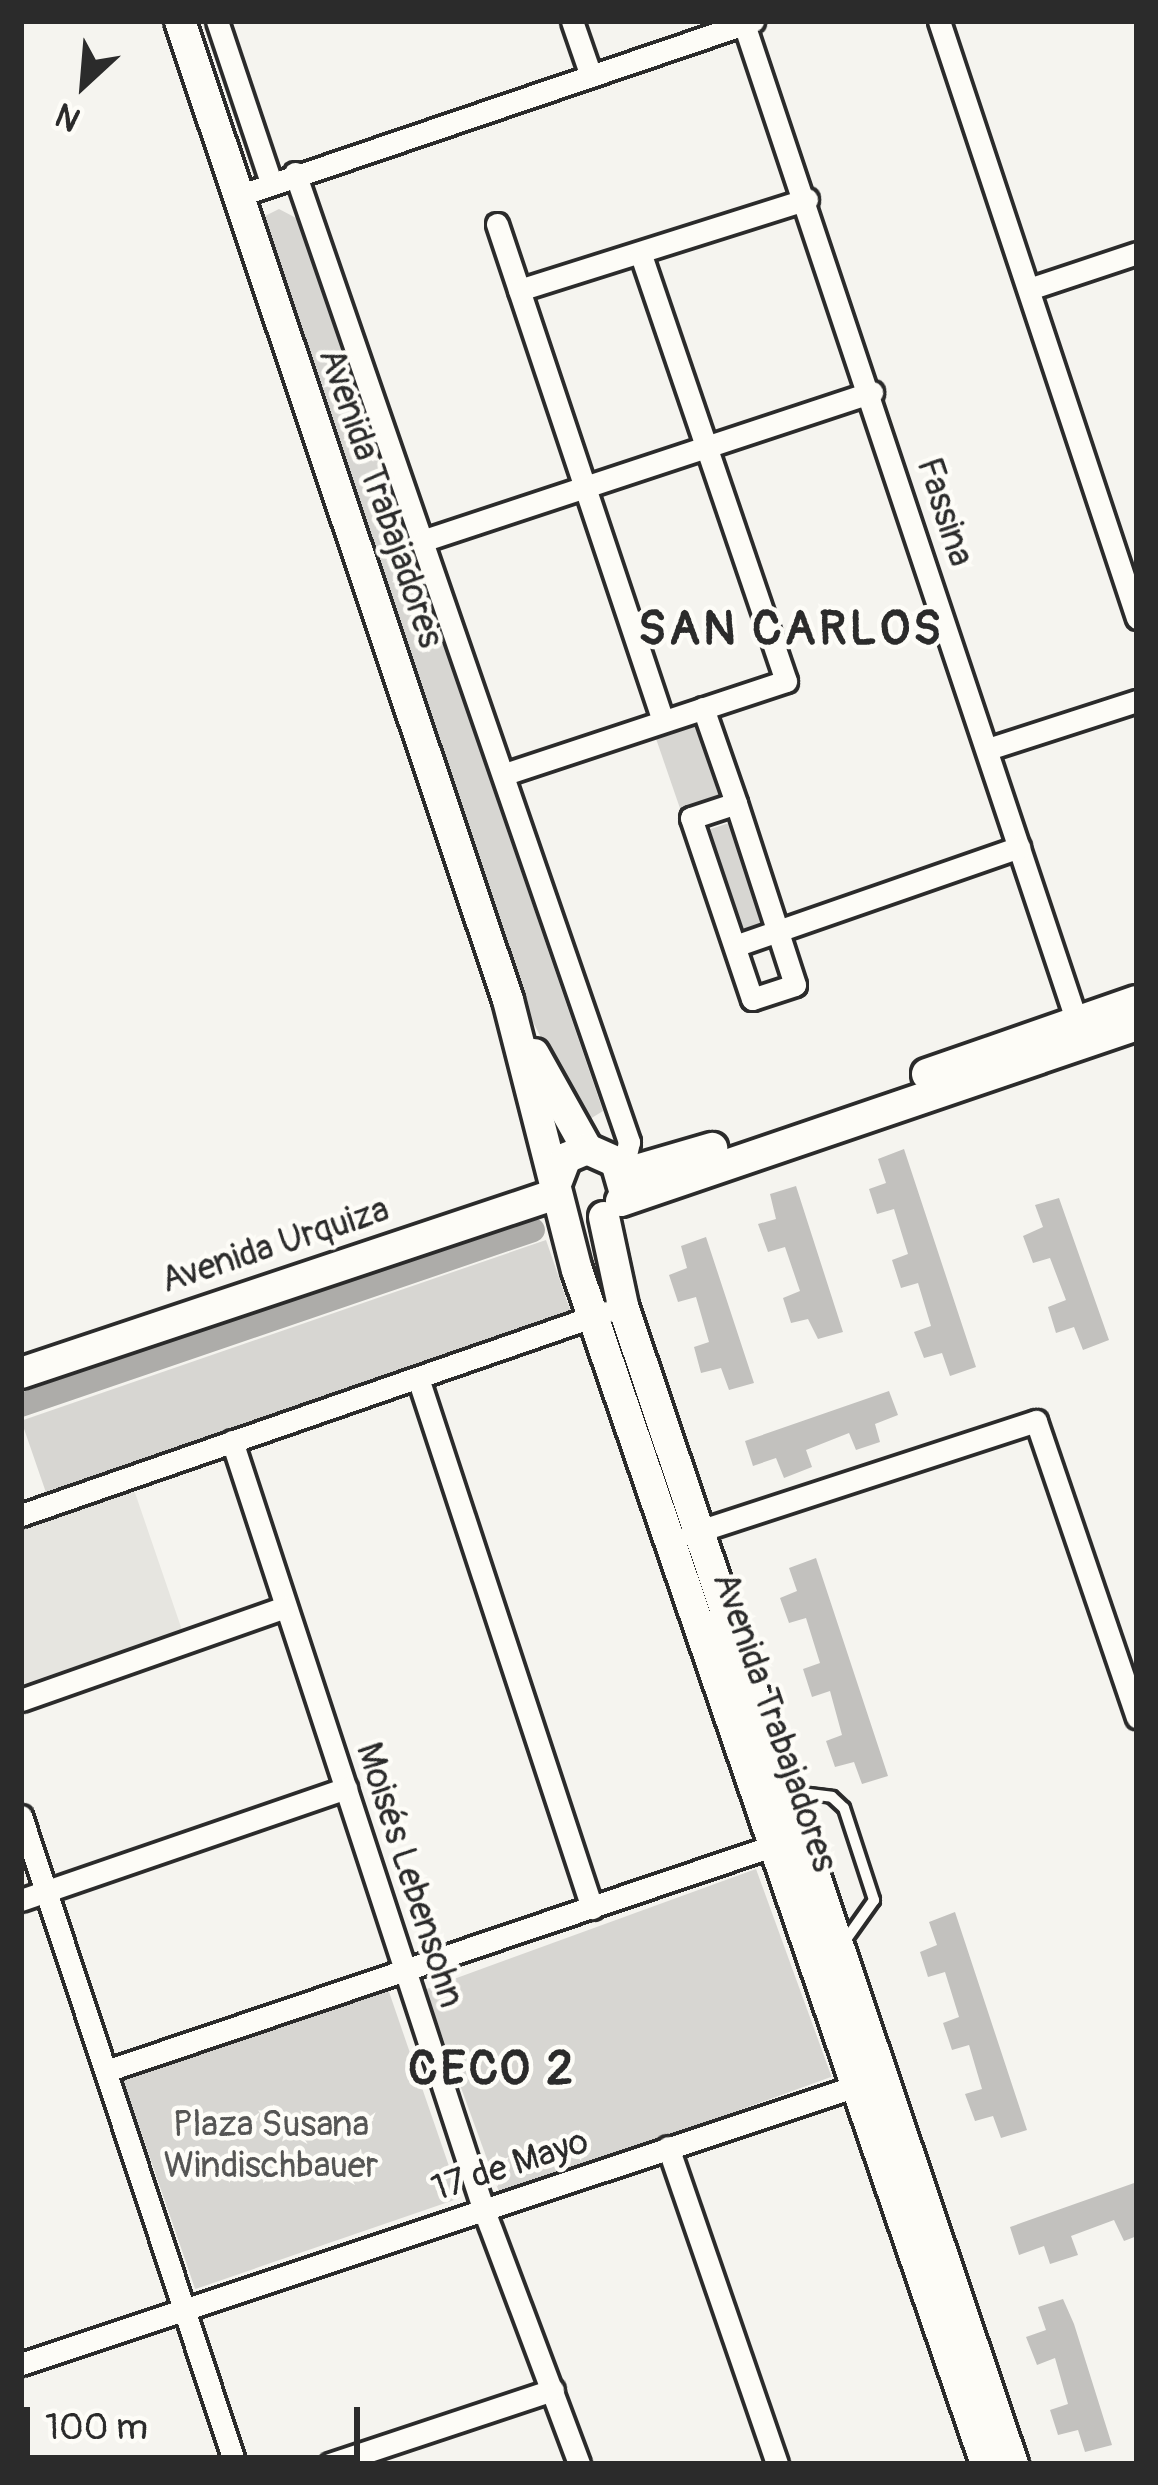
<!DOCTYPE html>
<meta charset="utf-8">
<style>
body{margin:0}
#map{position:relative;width:1158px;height:2485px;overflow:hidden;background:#f5f4ef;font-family:Pangolin,sans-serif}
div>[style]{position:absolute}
.built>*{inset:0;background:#e6e5e0}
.green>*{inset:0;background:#d7d6d2;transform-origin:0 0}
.canal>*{height:24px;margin:-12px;padding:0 12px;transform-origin:12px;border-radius:12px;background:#adaca9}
.building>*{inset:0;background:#c2c1be}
.roads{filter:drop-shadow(3px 0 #2b2b2b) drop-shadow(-3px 0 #2b2b2b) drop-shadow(0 3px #2b2b2b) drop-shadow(0 -3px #2b2b2b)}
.lane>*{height:10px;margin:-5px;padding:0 5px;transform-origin:5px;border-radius:5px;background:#fdfcf7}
.street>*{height:21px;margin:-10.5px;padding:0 10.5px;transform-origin:10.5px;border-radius:10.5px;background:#fdfcf7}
.secondary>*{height:30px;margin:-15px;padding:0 15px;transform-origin:15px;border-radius:15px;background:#fdfcf7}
span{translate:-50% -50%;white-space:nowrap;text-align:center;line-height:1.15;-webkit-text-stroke:9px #fdfcf7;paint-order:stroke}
.street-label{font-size:36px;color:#2b2b2b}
.park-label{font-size:36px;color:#565655}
.district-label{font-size:48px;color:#2b2b2b;font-weight:700;letter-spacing:3px}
.frame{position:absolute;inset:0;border:24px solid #2b2b2b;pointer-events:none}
.north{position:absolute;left:24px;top:24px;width:120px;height:120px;-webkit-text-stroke:9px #fdfcf7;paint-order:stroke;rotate:206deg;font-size:33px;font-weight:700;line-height:48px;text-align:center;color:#2b2b2b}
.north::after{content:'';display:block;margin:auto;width:42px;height:54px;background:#2b2b2b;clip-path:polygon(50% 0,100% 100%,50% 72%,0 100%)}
.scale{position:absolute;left:24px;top:2407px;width:336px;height:54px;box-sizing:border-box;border:6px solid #2b2b2b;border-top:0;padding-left:15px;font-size:36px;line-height:42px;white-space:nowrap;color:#2b2b2b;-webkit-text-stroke:9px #fdfcf7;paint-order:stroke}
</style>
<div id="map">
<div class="built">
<div style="clip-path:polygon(132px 1484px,182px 1630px,21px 1685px,21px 1522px)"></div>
</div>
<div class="green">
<div style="clip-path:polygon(279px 209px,298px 219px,603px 1111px,585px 1122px,521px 999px,267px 248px,263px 217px)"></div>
<div style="left:695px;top:726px;width:74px;height:41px;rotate:71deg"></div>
<div style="left:732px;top:822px;width:108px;height:26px;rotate:72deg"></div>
<div style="left:546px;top:1240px;width:76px;height:555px;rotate:71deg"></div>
<div style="left:756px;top:1869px;width:221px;height:352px;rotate:70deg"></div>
<div style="left:388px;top:1989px;width:221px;height:280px;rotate:71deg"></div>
</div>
<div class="canal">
<div style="left:21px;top:1405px;width:541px;rotate:-18.87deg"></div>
</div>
<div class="building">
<div style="clip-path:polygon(904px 1149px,976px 1367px,950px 1376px,942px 1353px,924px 1358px,914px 1332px,931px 1326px,918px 1283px,901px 1288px,892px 1260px,908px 1254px,894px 1209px,877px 1214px,869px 1189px,886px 1183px,878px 1159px)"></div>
<div style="clip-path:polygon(796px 1186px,843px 1332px,818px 1339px,808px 1319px,791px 1323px,783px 1298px,800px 1291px,785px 1247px,768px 1252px,758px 1224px,776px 1219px,770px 1194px)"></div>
<div style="clip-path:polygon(1059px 1198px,1109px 1340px,1083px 1350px,1074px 1327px,1056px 1333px,1048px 1307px,1066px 1300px,1050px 1258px,1033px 1263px,1023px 1236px,1043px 1227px,1035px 1205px)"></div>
<div style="clip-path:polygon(706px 1237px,754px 1383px,729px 1390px,721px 1368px,701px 1373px,694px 1347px,709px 1342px,696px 1297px,678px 1302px,669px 1275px,687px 1268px,681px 1246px)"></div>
<div style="clip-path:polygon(889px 1391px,898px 1415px,875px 1424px,880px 1442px,856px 1450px,849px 1433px,806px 1450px,812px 1467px,784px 1478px,776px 1458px,753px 1466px,745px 1441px)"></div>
<div style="clip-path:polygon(816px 1558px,888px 1776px,862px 1784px,854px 1762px,835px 1767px,826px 1741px,842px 1735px,830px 1691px,812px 1697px,803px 1669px,820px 1663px,806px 1618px,789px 1623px,780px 1598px,797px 1591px,789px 1568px)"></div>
<div style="clip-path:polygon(955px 1912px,1027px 2130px,1001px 2138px,993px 2116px,975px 2121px,965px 2094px,982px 2089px,969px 2045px,952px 2050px,943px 2023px,959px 2017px,945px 1972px,928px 1977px,920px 1952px,937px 1945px,929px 1922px)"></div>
<div style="clip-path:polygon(1137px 2182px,1137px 2236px,1124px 2241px,1114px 2220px,1071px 2236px,1078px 2255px,1050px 2264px,1044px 2246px,1019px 2255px,1010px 2227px)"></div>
<div style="clip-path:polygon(1063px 2299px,1074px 2324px,1112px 2445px,1085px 2452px,1078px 2430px,1058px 2435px,1050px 2410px,1068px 2404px,1055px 2358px,1037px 2365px,1026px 2337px,1046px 2330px,1038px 2307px)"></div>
</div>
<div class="roads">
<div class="lane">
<div style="left:793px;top:1792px;width:39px;rotate:7deg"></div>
<div style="left:832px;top:1797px;width:16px;rotate:43deg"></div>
<div style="left:844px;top:1808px;width:97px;rotate:71.9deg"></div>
<div style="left:874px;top:1900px;width:55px;rotate:125.4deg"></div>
</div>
<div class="street">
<div style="left:217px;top:21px;width:170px;rotate:71.5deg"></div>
<div style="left:572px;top:21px;width:58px;rotate:70.9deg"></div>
<div style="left:939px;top:21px;width:629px;rotate:71.65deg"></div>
<div style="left:744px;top:24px;width:1052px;rotate:71.55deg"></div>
<div style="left:295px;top:173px;width:1025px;rotate:70.98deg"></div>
<div style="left:629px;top:1142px;width:31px;rotate:103deg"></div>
<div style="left:238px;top:196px;width:544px;rotate:-18.77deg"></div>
<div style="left:497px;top:224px;width:524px;rotate:71.53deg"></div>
<div style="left:1029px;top:289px;width:114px;rotate:-18.4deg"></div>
<div style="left:519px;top:290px;width:302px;rotate:-17.5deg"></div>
<div style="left:425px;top:540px;width:471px;rotate:-18.3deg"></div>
<div style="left:703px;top:708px;width:101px;rotate:70.8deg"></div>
<div style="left:736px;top:803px;width:191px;rotate:72deg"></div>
<div style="left:795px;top:985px;width:45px;rotate:162deg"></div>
<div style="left:752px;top:999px;width:191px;rotate:-108.6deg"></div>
<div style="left:691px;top:818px;width:47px;rotate:-18.4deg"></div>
<div style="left:988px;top:749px;width:157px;rotate:-17.9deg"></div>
<div style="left:505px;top:774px;width:296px;rotate:-18.3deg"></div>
<div style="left:786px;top:681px;width:452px;rotate:-108.8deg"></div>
<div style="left:735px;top:946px;width:301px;rotate:-19.2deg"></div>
<div style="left:418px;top:1378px;width:558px;rotate:71.82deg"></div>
<div style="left:232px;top:1441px;width:807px;rotate:71.88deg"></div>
<div style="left:483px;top:2208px;width:273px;rotate:69.4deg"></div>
<div style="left:21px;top:1515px;width:619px;rotate:-19.14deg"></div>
<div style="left:690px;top:1534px;width:364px;rotate:-18.1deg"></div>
<div style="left:1036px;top:1421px;width:313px;rotate:71.2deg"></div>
<div style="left:21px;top:1700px;width:280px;rotate:-19.4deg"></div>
<div style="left:21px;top:1816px;width:682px;rotate:71.72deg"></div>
<div style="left:21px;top:1900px;width:344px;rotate:-19deg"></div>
<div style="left:106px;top:2071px;width:716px;rotate:-18.66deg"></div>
<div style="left:668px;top:2147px;width:335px;rotate:71deg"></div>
<div style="left:21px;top:2364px;width:890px;rotate:-18.41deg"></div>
<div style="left:330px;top:2464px;width:235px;rotate:-18.4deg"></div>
</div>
<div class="secondary">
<div style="left:180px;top:21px;width:1032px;rotate:71.48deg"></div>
<div style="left:508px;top:1000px;width:279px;rotate:75.7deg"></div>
<div style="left:577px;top:1270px;width:1262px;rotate:71.09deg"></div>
<div style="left:534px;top:1054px;width:109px;rotate:60.8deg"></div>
<div style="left:927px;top:1074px;width:222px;rotate:-19.2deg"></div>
<div style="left:623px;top:1174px;width:93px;rotate:-16.3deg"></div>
<div style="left:554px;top:1189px;width:33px;rotate:-69deg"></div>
<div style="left:566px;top:1158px;width:23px;rotate:-23deg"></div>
<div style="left:587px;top:1149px;width:32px;rotate:24deg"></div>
<div style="left:616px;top:1162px;width:29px;rotate:74deg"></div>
<div style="left:621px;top:1201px;width:545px;rotate:-18.83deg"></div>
<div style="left:604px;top:1217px;width:91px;rotate:77.9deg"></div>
<div style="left:623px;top:1306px;width:1222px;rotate:71.39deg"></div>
<div style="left:21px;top:1373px;width:564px;rotate:-18.5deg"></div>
</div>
</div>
<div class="street-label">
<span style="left:381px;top:498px;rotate:71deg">Avenida Trabajadores</span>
<span style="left:945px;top:512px;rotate:72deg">Fassina</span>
<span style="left:275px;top:1245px;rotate:-18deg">Avenida Urquiza</span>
<span style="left:775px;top:1722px;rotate:71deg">Avenida Trabajadores</span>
<span style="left:410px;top:1875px;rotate:72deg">Moisés Lebensohn</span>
<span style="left:510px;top:2165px;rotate:-18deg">17 de Mayo</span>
</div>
<div class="park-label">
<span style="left:271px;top:2145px">Plaza Susana<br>Windischbauer</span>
</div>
<div class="district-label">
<span style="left:791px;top:630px">SAN CARLOS</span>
<span style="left:492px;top:2070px">CECO 2</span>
</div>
<div class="frame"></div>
<div class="north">N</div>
<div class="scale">100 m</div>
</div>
